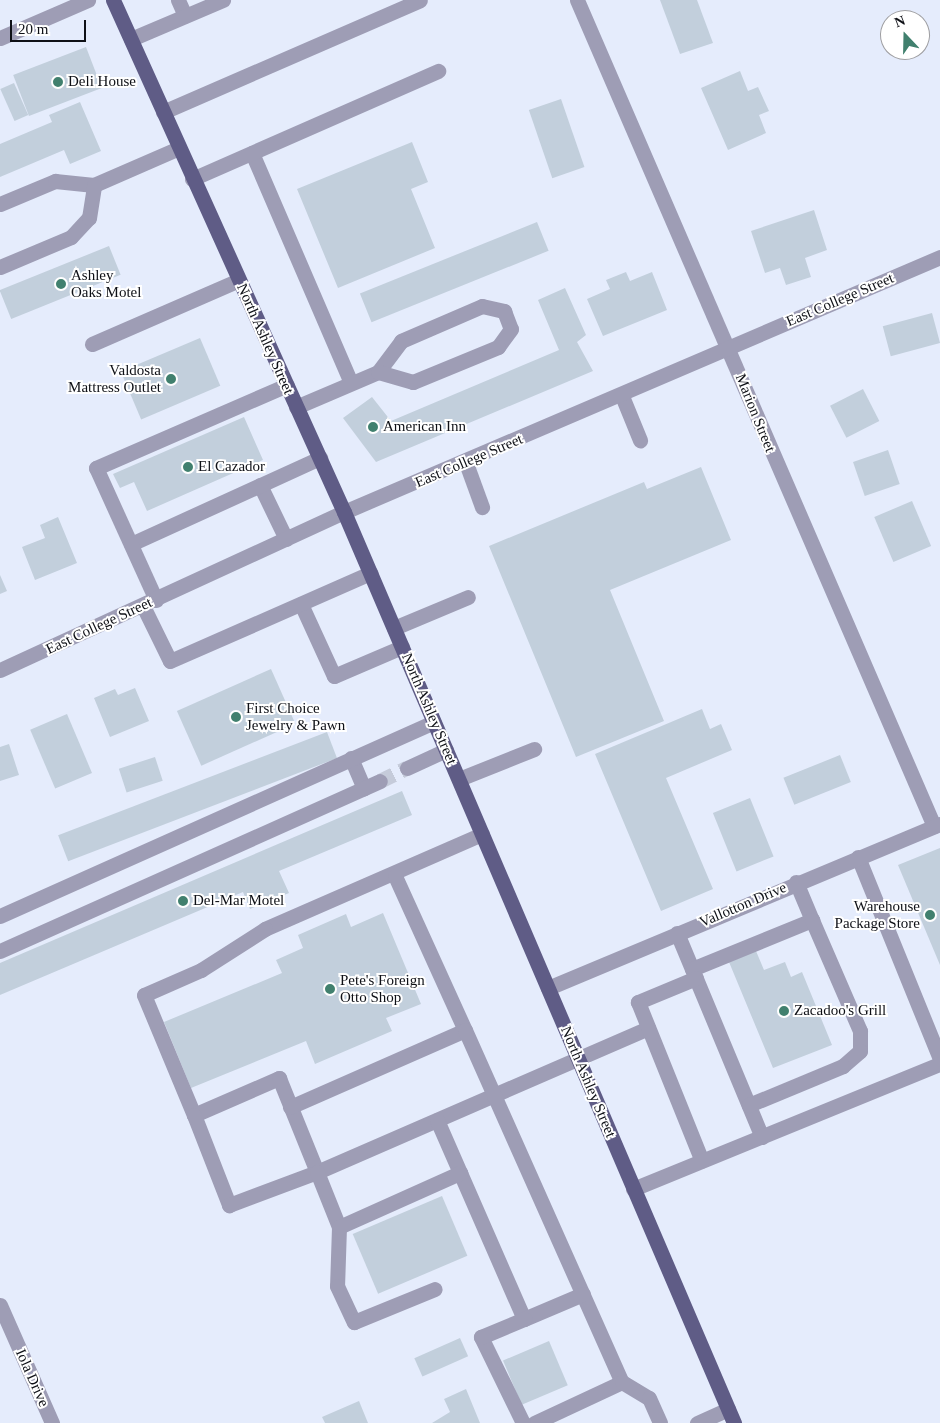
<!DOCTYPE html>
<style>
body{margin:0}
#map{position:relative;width:940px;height:1423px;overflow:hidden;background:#e5ecfc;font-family:"Times New Roman",serif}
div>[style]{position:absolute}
.building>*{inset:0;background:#c2cfdc;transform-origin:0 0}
.minor-tunnel>*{height:15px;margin-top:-7.5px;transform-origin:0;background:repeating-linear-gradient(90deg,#c5cbda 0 15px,transparent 0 23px)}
.minor>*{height:15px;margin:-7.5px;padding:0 7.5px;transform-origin:7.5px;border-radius:7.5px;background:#9e9db5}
.major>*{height:15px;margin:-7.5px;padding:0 7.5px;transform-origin:7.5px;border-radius:7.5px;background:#5f5c86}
.dots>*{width:14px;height:14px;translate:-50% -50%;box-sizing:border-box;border:2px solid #fff;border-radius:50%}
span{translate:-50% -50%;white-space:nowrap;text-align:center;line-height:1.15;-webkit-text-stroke:4px #fff;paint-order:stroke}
.poi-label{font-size:15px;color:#0e1016}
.left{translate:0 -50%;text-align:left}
.right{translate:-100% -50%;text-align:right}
.street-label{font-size:15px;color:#0e1016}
.north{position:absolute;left:880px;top:10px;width:50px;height:50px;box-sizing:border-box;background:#fff;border:1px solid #9f9fa2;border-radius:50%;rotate:339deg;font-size:14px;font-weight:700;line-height:20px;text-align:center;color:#0e1016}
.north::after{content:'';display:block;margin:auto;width:18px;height:22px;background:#41806e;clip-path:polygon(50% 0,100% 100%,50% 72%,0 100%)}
.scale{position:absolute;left:10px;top:20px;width:76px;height:22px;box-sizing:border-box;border:2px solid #0e1016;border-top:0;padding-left:6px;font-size:15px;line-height:18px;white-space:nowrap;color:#0e1016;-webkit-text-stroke:4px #fff;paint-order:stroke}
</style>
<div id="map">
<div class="building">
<div style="clip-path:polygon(660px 0,697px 0,713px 43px,680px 54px)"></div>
<div style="left:86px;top:47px;width:44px;height:78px;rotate:69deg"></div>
<div style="clip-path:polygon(740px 71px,748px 91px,758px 87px,769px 111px,759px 115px,766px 133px,728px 150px,701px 88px)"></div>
<div style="left:14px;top:83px;width:35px;height:15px;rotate:66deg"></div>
<div style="left:561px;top:99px;width:72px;height:34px;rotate:71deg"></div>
<div style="clip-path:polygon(80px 102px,101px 151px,70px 164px,64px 150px,0 177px,0 144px,52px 122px,49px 115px)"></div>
<div style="clip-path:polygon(412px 142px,428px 182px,411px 189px,435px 248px,338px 288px,297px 189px)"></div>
<div style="clip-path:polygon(814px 210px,827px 250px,805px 258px,811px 277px,786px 285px,780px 268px,765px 273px,751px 231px)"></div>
<div style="left:537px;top:222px;width:31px;height:191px;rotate:68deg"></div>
<div style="left:109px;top:246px;width:31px;height:118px;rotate:68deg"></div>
<div style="clip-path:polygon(626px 272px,630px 281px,652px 272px,667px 310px,603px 336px,587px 299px,610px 289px,606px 280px)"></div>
<div style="clip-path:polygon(565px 288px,586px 335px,577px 342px,593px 371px,376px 462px,343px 418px,372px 397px,391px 421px,559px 350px,538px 300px)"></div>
<div style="left:932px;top:313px;width:31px;height:51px;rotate:75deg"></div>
<div style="left:200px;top:338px;width:52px;height:86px;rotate:67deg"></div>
<div style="left:863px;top:389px;width:36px;height:37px;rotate:63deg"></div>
<div style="clip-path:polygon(244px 417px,263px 460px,147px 511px,134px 482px,120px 488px,113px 474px)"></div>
<div style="left:888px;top:450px;width:36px;height:37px;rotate:71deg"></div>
<div style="clip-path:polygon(701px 467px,731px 540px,610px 590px,664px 721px,576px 757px,489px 546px,644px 482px,647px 489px)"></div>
<div style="left:912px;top:501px;width:49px;height:41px;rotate:67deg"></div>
<div style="clip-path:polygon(58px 517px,77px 563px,35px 580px,22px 547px,45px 538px,40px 525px)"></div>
<div style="clip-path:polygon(0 575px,7px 591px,0 594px)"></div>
<div style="left:271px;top:669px;width:60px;height:103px;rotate:66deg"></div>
<div style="clip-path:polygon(135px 688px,149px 721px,110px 737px,94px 698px,115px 689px,118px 695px)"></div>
<div style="clip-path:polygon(702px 709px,710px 729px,721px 724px,732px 750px,666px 778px,713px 889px,661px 911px,595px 754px)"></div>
<div style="left:67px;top:714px;width:64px;height:40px;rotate:67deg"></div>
<div style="left:327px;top:732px;width:28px;height:288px;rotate:69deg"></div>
<div style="clip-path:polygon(9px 744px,19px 775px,0 781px,0 747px)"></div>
<div style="left:840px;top:755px;width:29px;height:61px;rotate:68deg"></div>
<div style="left:155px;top:757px;width:25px;height:38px;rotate:72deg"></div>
<div style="clip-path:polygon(402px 791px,412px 815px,279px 871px,289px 893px,250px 909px,243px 892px,0 995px,0 963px)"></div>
<div style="left:750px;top:798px;width:63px;height:40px;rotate:68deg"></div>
<div style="clip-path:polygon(940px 848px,940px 965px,898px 865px)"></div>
<div style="clip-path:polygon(383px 913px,421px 1004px,386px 1018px,392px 1031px,315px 1064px,306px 1041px,191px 1088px,164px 1022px,282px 973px,276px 960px,303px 948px,298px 935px,346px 914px,351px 927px)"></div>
<div style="clip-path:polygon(756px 951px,764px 970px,785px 962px,791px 977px,802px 972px,832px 1045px,773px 1068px,729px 962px)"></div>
<div style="left:442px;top:1196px;width:65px;height:97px;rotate:67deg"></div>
<div style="left:460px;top:1338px;width:20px;height:50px;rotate:66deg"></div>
<div style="left:549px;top:1341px;width:48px;height:50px;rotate:67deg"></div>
<div style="clip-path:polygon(466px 1389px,480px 1423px,432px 1423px,450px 1412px,444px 1399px)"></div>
<div style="clip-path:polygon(359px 1401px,368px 1423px,325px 1423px,322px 1417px)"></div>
</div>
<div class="minor-tunnel">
<div style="left:380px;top:781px;width:30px;rotate:-26deg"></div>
</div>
<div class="minor">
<div style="left:178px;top:0;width:17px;rotate:66deg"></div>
<div style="left:577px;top:0;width:900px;rotate:66.63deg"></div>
<div style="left:0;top:38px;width:96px;rotate:-23.4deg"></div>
<div style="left:131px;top:39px;width:100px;rotate:-23deg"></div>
<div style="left:163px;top:112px;width:280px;rotate:-23.5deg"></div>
<div style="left:252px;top:153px;width:250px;rotate:66.7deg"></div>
<div style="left:192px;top:179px;width:269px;rotate:-23.7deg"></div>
<div style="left:0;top:204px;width:60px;rotate:-22.7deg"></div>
<div style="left:55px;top:181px;width:39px;rotate:6deg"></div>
<div style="left:94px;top:185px;width:93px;rotate:-23.5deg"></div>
<div style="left:0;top:267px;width:77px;rotate:-22.9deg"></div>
<div style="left:71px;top:237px;width:26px;rotate:-47deg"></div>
<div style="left:89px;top:218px;width:33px;rotate:-81deg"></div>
<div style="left:92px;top:344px;width:160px;rotate:-23.5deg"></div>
<div style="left:622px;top:396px;width:48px;rotate:67.8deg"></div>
<div style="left:296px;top:407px;width:89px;rotate:-23.1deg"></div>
<div style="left:378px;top:372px;width:39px;rotate:-53deg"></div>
<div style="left:401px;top:341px;width:88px;rotate:-23.4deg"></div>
<div style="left:482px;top:306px;width:23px;rotate:13deg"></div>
<div style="left:504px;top:311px;width:19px;rotate:69deg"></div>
<div style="left:511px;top:329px;width:22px;rotate:126deg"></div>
<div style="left:498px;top:347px;width:92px;rotate:157.6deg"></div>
<div style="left:413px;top:382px;width:36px;rotate:-164deg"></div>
<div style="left:466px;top:463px;width:47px;rotate:70deg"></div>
<div style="left:260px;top:485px;width:60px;rotate:64.3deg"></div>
<div style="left:131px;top:544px;width:208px;rotate:-24.5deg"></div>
<div style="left:156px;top:600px;width:145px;rotate:-114.4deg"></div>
<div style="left:96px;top:468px;width:208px;rotate:-23.5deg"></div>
<div style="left:301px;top:604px;width:79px;rotate:65.4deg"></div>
<div style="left:334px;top:676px;width:74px;rotate:-23.1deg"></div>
<div style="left:143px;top:606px;width:61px;rotate:63.9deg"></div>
<div style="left:170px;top:661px;width:219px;rotate:-23.7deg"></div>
<div style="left:394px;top:628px;width:80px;rotate:-22.7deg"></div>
<div style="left:0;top:670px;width:379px;rotate:-24.7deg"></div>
<div style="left:344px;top:512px;width:648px;rotate:-23.16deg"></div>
<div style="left:351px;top:758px;width:33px;rotate:67deg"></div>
<div style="left:407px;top:768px;width:43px;rotate:-24.8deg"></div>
<div style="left:459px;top:779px;width:81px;rotate:-21.8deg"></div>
<div style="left:482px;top:834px;width:237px;rotate:156.4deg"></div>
<div style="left:265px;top:929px;width:76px;rotate:147.4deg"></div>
<div style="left:201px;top:970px;width:62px;rotate:156.3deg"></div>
<div style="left:144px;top:995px;width:130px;rotate:67.4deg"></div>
<div style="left:194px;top:1115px;width:93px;rotate:-23.5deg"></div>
<div style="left:279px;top:1078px;width:101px;rotate:68deg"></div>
<div style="left:317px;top:1172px;width:361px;rotate:-23.5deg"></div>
<div style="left:858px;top:857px;width:218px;rotate:67.9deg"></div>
<div style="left:395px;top:876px;width:169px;rotate:65.6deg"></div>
<div style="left:796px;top:882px;width:41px;rotate:67.2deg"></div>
<div style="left:0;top:916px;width:475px;rotate:-24.1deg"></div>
<div style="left:677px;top:933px;width:221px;rotate:67.4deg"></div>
<div style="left:0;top:951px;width:416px;rotate:-24.1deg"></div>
<div style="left:692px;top:969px;width:130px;rotate:-22.2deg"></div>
<div style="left:812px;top:920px;width:121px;rotate:66.6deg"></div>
<div style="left:860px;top:1031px;width:20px;rotate:90deg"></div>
<div style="left:860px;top:1051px;width:23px;rotate:139deg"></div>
<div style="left:843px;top:1066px;width:102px;rotate:157.5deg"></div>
<div style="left:696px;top:978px;width:63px;rotate:157.5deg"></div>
<div style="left:638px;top:1002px;width:171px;rotate:68.1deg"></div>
<div style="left:548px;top:988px;width:425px;rotate:-22.7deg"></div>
<div style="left:290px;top:1107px;width:191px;rotate:-23.7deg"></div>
<div style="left:465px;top:1030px;width:385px;rotate:66deg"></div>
<div style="left:622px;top:1382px;width:97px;rotate:155deg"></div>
<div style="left:194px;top:1115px;width:97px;rotate:68.7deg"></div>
<div style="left:229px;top:1205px;width:94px;rotate:-20.6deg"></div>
<div style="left:317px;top:1172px;width:59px;rotate:68.2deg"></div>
<div style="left:339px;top:1227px;width:59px;rotate:91.9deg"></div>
<div style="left:337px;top:1286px;width:40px;rotate:65deg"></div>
<div style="left:354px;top:1322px;width:87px;rotate:-22.2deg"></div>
<div style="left:437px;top:1120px;width:217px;rotate:66.4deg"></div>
<div style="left:524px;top:1319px;width:64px;rotate:-23deg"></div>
<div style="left:633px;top:1189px;width:331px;rotate:-22.2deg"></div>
<div style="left:339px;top:1227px;width:133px;rotate:-24.1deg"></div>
<div style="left:0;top:1305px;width:129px;rotate:66.2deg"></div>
<div style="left:622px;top:1382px;width:31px;rotate:31deg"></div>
<div style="left:649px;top:1398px;width:27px;rotate:66deg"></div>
<div style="left:523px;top:1423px;width:96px;rotate:-116deg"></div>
<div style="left:481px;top:1337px;width:47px;rotate:-22.7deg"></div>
<div style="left:697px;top:1423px;width:34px;rotate:-24deg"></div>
</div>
<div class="major">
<div style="left:113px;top:0;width:562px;rotate:65.72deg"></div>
<div style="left:344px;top:512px;width:991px;rotate:66.82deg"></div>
</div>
<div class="dots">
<div style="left:58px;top:82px;background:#41806e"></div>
<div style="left:61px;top:284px;background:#41806e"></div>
<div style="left:171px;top:379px;background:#41806e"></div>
<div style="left:373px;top:427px;background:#41806e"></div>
<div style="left:188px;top:467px;background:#41806e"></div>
<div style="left:236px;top:717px;background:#41806e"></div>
<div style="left:183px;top:901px;background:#41806e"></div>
<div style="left:930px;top:915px;background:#41806e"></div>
<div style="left:330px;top:989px;background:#41806e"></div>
<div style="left:784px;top:1011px;background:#41806e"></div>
</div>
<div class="poi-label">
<span class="left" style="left:68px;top:82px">Deli House</span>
<span class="left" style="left:71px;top:284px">Ashley<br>Oaks Motel</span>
<span class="right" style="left:161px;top:379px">Valdosta<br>Mattress Outlet</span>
<span class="left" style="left:383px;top:427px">American Inn</span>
<span class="left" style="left:198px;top:467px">El Cazador</span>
<span class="left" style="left:246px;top:717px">First Choice<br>Jewelry &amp; Pawn</span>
<span class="left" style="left:193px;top:901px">Del-Mar Motel</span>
<span class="right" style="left:920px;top:915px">Warehouse<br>Package Store</span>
<span class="left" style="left:340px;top:989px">Pete's Foreign<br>Otto Shop</span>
<span class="left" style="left:794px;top:1011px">Zacadoo's Grill</span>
</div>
<div class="street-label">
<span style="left:840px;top:300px;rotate:-23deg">East College Street</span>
<span style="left:265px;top:339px;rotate:66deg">North Ashley Street</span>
<span style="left:755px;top:413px;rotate:68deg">Marion Street</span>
<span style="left:469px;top:461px;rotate:-23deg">East College Street</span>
<span style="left:99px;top:626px;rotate:-25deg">East College Street</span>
<span style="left:429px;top:709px;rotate:67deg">North Ashley Street</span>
<span style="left:743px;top:905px;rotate:-23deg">Vallotton Drive</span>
<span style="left:588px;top:1082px;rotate:67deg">North Ashley Street</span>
<span style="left:32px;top:1378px;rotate:66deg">Iola Drive</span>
</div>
<div class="north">N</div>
<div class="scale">20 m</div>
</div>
